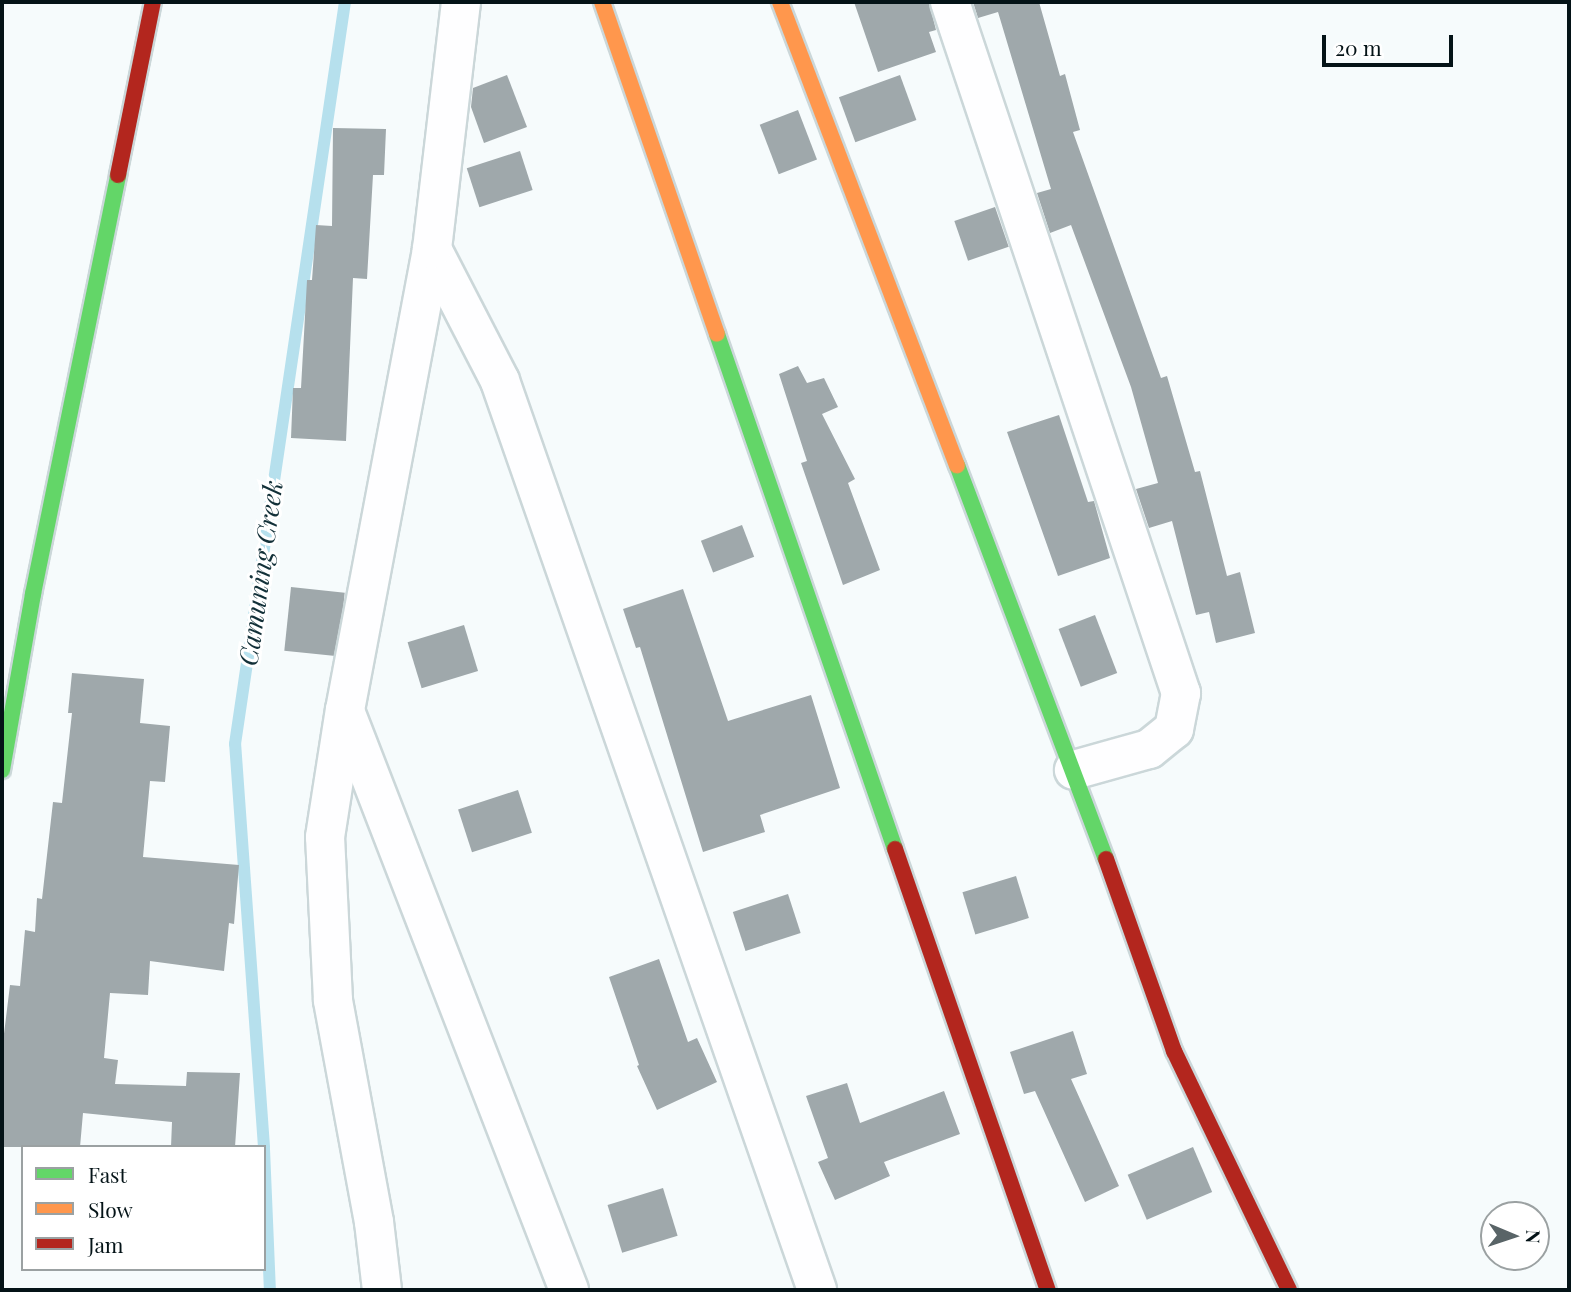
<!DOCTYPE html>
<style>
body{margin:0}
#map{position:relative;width:1571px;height:1292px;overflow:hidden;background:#f6fbfc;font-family:"Playfair Display",serif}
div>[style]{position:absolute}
.stream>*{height:12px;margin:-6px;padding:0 6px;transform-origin:6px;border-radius:6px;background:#b6e0ed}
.building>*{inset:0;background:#9fa8ab;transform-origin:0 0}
.roads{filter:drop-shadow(2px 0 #cbd7d9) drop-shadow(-2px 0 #cbd7d9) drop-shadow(0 2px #cbd7d9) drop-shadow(0 -2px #cbd7d9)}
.street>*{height:38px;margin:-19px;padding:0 19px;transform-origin:19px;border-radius:19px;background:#fefeff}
.fast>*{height:16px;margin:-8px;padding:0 8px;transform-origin:8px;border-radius:8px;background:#63d668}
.slow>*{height:16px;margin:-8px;padding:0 8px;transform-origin:8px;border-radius:8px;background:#ff974d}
.jam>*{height:16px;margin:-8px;padding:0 8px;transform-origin:8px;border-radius:8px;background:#b3261e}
span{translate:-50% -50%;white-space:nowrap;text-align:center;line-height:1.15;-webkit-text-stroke:6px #fff;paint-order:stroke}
.water-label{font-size:26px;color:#123038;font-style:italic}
.frame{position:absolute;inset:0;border:4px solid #041317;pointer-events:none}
.legend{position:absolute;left:21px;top:1145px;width:245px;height:126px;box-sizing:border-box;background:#fff;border:2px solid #9ba1a2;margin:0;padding:9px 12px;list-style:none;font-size:21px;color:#041317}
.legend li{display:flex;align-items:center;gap:14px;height:35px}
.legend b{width:35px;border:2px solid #9ba1a2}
.north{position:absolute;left:1480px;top:1201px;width:70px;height:70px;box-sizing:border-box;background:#fff;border:2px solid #9ba1a2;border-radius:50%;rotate:92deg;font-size:19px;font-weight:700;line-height:28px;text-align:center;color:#041317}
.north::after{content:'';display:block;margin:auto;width:24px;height:32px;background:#596467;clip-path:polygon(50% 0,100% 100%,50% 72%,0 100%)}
.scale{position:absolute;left:1322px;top:35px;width:131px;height:32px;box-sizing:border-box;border:4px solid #041317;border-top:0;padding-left:9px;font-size:21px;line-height:24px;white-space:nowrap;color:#041317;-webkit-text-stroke:5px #fff;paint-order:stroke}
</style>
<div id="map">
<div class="stream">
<div style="left:264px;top:1147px;width:404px;rotate:-94.1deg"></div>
<div style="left:235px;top:744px;width:750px;rotate:-81.57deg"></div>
<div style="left:264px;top:1149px;width:141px;rotate:87.6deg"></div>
</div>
<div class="building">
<div style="clip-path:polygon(854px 2px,929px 2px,936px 30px,929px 32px,936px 52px,878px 72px)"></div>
<div style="clip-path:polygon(973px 2px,1039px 2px,1060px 76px,1065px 74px,1080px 130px,1073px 132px,1161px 378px,1167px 376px,1195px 472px,1200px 471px,1227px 576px,1240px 572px,1255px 633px,1216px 643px,1209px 612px,1196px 615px,1172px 521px,1149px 528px,1136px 489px,1158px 483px,1131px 387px,1071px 225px,1050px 233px,1037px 193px,1051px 189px,998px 12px,978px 18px)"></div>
<div style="clip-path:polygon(507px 75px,527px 127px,484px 143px,471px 107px,473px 88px)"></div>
<div style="left:900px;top:75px;width:48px;height:65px;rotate:70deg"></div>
<div style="left:798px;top:110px;width:53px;height:41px;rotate:69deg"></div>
<div style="clip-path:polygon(333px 128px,386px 129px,384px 175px,373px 175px,367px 279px,353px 278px,346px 441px,291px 438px,293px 388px,301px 388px,307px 280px,312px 280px,316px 225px,332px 226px)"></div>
<div style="left:520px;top:151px;width:41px;height:56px;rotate:72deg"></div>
<div style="left:995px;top:207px;width:42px;height:43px;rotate:71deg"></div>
<div style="clip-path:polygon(798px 366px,807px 383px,824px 378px,838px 407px,822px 414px,855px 479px,848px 483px,880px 570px,843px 585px,801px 463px,807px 461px,779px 374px)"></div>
<div style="clip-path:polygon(1059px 415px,1088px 502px,1094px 501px,1110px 558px,1058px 576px,1007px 432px)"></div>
<div style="left:742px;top:525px;width:34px;height:44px;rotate:69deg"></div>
<div style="left:291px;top:587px;width:54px;height:64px;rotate:6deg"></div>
<div style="clip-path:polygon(683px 589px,728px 721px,811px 695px,840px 788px,760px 815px,765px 832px,703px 852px,640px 647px,636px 648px,623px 609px)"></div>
<div style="left:1095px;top:615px;width:62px;height:39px;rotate:69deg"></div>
<div style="left:464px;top:625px;width:48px;height:59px;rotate:73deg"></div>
<div style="clip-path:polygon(72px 673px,144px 679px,140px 723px,170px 726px,165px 782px,150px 781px,143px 857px,239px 865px,234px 924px,229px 923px,224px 971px,150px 961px,148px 995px,110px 993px,104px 1058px,118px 1060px,115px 1084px,186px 1086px,187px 1072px,240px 1073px,235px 1147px,171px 1147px,172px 1122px,83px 1113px,80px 1147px,2px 1147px,2px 1050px,10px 985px,20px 986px,25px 930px,35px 932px,37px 898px,42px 899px,53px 802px,62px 803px,72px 713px,68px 713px)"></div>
<div style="left:518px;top:790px;width:45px;height:63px;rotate:72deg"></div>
<div style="left:1016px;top:876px;width:44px;height:56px;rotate:73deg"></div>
<div style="left:788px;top:894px;width:41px;height:58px;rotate:72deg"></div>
<div style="clip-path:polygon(659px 959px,688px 1042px,697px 1038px,717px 1082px,657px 1110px,637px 1066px,639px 1065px,609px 977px)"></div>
<div style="clip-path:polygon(1073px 1031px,1087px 1074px,1071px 1079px,1119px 1186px,1085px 1202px,1035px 1091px,1024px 1094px,1010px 1052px)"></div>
<div style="clip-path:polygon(847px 1083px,860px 1123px,944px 1091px,960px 1134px,884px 1162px,890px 1176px,835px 1200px,818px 1162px,828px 1158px,806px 1096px)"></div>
<div style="left:1193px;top:1147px;width:49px;height:71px;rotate:67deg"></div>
<div style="left:663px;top:1188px;width:50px;height:58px;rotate:73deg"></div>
</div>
<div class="roads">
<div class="street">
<div style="left:950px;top:2px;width:729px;rotate:71.52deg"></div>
<div style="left:1181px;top:693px;width:37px;rotate:101deg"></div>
<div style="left:1174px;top:729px;width:32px;rotate:141deg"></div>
<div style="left:1149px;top:749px;width:78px;rotate:164.4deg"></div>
<div style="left:432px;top:249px;width:148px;rotate:62.7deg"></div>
<div style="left:500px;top:381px;width:963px;rotate:70.77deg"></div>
<div style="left:345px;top:711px;width:621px;rotate:68.85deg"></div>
<div style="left:382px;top:1290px;width:68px;rotate:-96.7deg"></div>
<div style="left:374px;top:1222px;width:226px;rotate:-100.5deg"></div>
<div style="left:333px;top:1000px;width:163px;rotate:-92.8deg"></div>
<div style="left:325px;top:837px;width:129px;rotate:-81.1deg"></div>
<div style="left:345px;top:710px;width:469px;rotate:-79.3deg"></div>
<div style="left:432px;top:249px;width:249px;rotate:-83.3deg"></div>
</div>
<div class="fast">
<div style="left:717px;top:334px;width:545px;rotate:70.93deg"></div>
<div style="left:957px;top:465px;width:421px;rotate:69.3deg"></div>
<div style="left:2px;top:770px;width:179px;rotate:-80deg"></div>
<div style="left:33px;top:594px;width:428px;rotate:-78.5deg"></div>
</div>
<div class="slow">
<div style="left:602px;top:2px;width:351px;rotate:70.9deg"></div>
<div style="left:780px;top:2px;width:496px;rotate:69.1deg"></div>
</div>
<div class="jam">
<div style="left:118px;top:175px;width:177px;rotate:-78.6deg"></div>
<div style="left:895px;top:849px;width:467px;rotate:70.9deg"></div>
<div style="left:1106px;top:859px;width:204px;rotate:70.5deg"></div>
<div style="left:1174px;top:1051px;width:265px;rotate:64.3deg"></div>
</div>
</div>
<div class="water-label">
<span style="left:260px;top:573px;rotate:-82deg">Camuning Creek</span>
</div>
<div class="frame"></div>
<ul class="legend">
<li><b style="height:9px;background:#63d668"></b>Fast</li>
<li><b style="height:9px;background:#ff974d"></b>Slow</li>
<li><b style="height:9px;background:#b3261e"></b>Jam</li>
</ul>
<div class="north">N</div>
<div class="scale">20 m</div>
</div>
